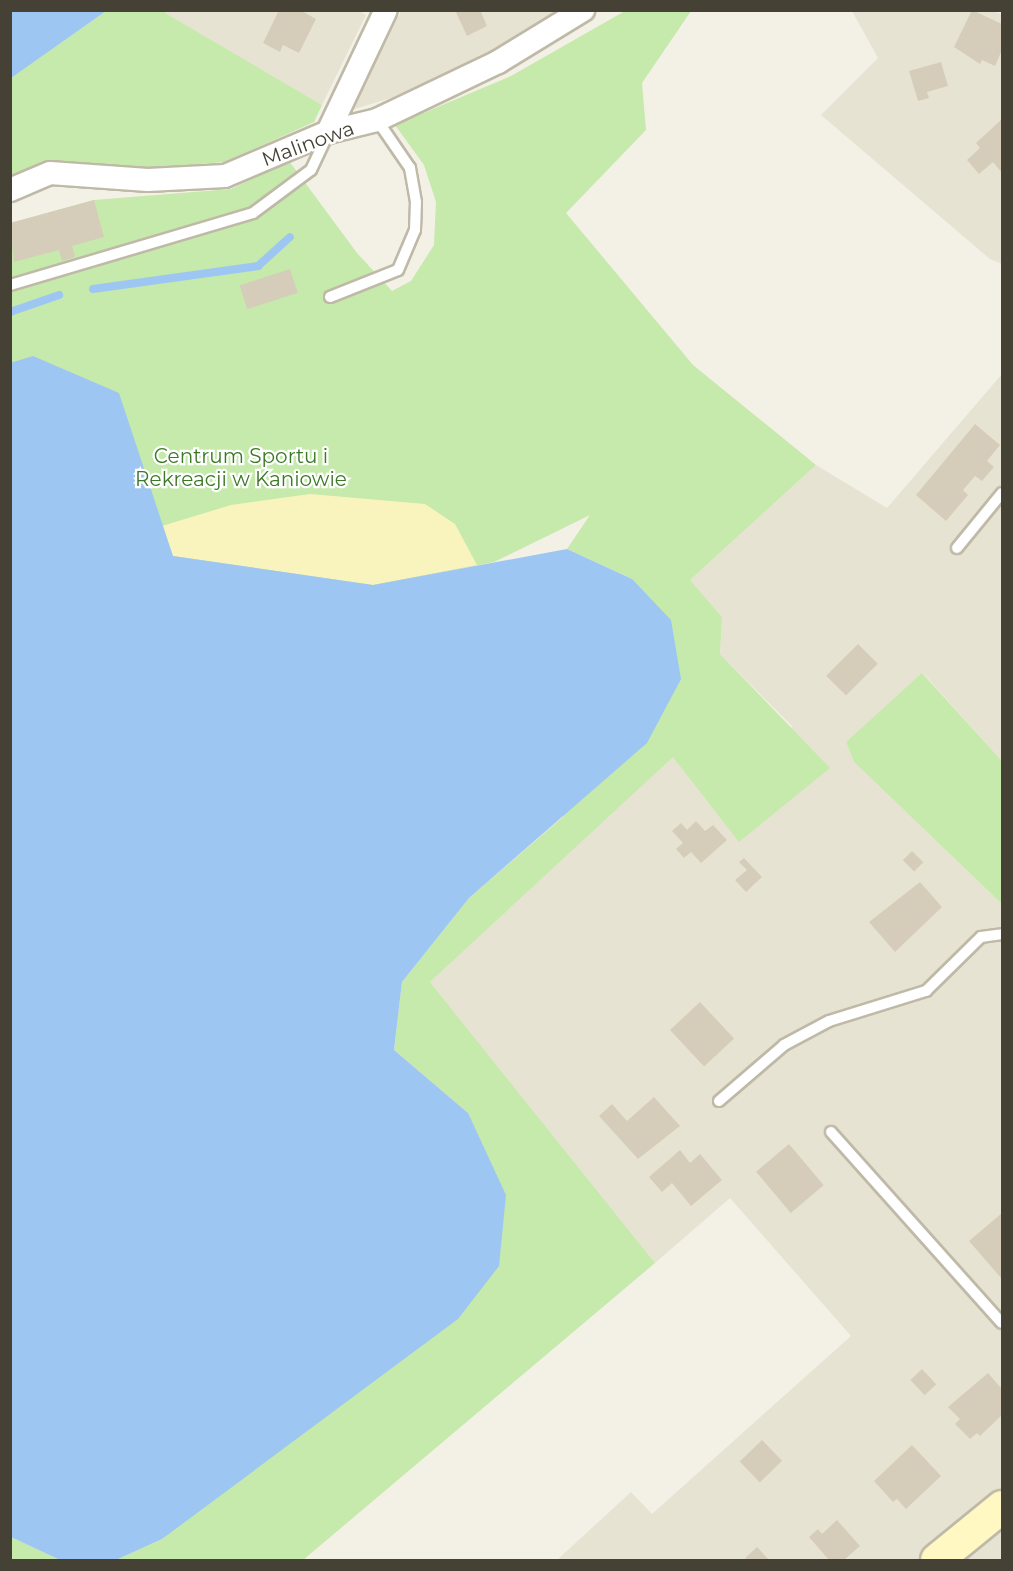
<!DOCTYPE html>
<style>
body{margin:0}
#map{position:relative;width:1013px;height:1571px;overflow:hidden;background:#f3f0e5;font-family:Montserrat,sans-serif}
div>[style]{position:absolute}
.residential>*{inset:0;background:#e7e3d3}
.green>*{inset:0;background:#c6e9ac}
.sand>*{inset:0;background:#f9f4be}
.water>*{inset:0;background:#9ec6f2}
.stream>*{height:8px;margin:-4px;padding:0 4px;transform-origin:4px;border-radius:4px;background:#9ec6f2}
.building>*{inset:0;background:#d5cdba;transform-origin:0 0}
.roads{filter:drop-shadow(2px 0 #bfb9a7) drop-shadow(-2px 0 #bfb9a7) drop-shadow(0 2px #bfb9a7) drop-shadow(0 -2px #bfb9a7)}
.lane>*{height:10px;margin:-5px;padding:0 5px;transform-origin:5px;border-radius:5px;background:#fff}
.street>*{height:22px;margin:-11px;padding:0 11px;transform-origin:11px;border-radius:11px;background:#fff}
.secondary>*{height:32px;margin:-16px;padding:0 16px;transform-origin:16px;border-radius:16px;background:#fff8c3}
span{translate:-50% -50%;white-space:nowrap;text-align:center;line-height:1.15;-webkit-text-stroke:4.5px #fff;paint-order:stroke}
.street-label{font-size:20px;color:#454134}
.park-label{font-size:20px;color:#3b7926}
.frame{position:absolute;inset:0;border:12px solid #454134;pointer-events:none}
</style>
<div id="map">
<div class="residential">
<div style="clip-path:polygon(167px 10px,358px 10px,366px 15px,322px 105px,164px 13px)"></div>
<div style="clip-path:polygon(988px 10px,1002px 14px,1002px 264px,990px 259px,821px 115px,878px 58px,852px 11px)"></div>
<div style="clip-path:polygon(401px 11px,558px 11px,498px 48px,391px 98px,351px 110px)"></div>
<div style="clip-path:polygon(1002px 374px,1002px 761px,923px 673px,846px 742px,854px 762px,1002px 904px,1002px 1489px,918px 1560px,557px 1560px,631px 1492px,652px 1514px,851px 1336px,730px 1198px,655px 1263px,430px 982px,673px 756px,793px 727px,720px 654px,722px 617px,690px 580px,816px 465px,887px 508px)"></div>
<div style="clip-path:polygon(1002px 1525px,1002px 1560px,961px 1560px)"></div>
</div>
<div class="green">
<div style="clip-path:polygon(106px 11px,167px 11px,165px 13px,322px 105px,314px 122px,225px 162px,150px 168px,47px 161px,11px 177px,10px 78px)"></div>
<div style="clip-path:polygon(625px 11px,691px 11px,642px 83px,646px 130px,566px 213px,693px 365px,816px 465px,690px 580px,722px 617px,720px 654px,830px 768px,739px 842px,673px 757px,430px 982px,655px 1263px,303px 1560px,116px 1560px,162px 1539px,468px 1113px,394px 1050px,402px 982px,469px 898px,563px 817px,632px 579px,567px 549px,590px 515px,494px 562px,11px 658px,11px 223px,94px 200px,231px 189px,289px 161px,357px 253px,392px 291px,411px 281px,434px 245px,436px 202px,424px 165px,395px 125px,511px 76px)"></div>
<div style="clip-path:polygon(922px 673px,1002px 761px,1002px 904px,854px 762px,846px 742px)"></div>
<div style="clip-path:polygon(11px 1537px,60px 1560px,11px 1560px)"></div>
</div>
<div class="sand">
<div style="clip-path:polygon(310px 494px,425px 504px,455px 524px,477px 565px,373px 585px,173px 556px,162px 526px,231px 505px)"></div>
</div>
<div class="water">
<div style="clip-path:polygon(11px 10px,106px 10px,106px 11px,11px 78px)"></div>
<div style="clip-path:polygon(33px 356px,119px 393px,173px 556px,373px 585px,567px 549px,632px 579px,671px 620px,681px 679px,647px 743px,469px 898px,402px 982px,394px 1050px,468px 1113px,506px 1195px,499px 1266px,458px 1319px,162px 1539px,116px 1560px,60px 1560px,11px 1537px,10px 363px)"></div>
</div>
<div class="stream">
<div style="left:93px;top:289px;width:167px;rotate:-7.9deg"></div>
<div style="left:258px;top:266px;width:43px;rotate:-42.2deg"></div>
<div style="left:10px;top:312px;width:52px;rotate:-19.1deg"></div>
</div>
<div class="building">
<div style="clip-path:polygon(279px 10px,300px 10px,316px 19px,299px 53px,283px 45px,280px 52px,263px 43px)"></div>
<div style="clip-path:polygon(455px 10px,480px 10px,487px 26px,467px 36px)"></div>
<div style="clip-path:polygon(972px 10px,1002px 24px,1002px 50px,995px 66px,982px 60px,980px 64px,954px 47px)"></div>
<div style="clip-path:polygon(941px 62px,948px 86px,927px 92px,929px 98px,918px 101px,909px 71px)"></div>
<div style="clip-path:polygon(1002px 119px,1002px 173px,993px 162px,979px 174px,967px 160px,980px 148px,976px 143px)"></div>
<div style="clip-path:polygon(94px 200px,104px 237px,72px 246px,75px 257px,62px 261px,59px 250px,14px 262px,10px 223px)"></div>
<div style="left:290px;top:269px;width:25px;height:53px;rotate:72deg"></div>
<div style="clip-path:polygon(975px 424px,1000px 445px,987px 461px,994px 467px,982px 481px,975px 476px,963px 490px,968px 495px,946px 521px,916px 495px)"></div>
<div style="left:858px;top:644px;width:28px;height:45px;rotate:45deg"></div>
<div style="clip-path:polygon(696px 821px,705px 831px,713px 825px,727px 840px,701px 863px,691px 852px,684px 858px,676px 849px,683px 843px,672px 831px,681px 823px,687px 830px)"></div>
<div style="left:912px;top:851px;width:16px;height:13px;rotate:45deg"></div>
<div style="clip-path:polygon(744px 858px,762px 877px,746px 892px,735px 880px,747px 870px,739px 862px)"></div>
<div style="clip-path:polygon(920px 882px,942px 907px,895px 952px,869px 922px)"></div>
<div style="left:700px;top:1002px;width:50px;height:41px;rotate:47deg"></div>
<div style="clip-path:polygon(654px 1097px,680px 1126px,638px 1159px,599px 1116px,612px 1104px,627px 1121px)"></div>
<div style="left:789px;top:1144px;width:54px;height:43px;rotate:50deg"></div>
<div style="clip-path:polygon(680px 1150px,690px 1163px,700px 1154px,722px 1180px,691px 1206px,672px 1183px,662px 1192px,649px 1177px)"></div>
<div style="clip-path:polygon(1002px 1213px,1002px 1277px,1001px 1278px,969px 1241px)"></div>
<div style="left:922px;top:1369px;width:21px;height:16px;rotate:47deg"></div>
<div style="clip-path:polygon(988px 1373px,1002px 1389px,1002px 1415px,980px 1436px,977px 1433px,970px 1439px,955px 1424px,960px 1419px,948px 1407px)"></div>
<div style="left:762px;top:1440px;width:29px;height:31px;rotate:46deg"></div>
<div style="clip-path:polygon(912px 1445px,941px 1476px,906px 1509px,897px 1499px,893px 1502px,874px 1481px)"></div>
<div style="clip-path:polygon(837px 1520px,860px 1546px,844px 1560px,829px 1560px,809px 1537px,818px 1529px,822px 1534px)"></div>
<div style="clip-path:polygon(757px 1547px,769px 1560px,747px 1560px,745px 1558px)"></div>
</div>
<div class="roads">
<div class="lane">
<div style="left:10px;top:285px;width:253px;rotate:-16.5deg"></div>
<div style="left:253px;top:213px;width:72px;rotate:-36.6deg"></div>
<div style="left:311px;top:170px;width:38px;rotate:-65deg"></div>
<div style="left:330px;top:297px;width:73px;rotate:-21.7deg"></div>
<div style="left:398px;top:270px;width:43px;rotate:-67deg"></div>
<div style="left:415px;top:230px;width:28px;rotate:-88deg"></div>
<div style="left:416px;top:202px;width:35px;rotate:-100deg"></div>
<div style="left:410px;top:168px;width:58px;rotate:-124.5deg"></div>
<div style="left:957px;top:548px;width:71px;rotate:-50.7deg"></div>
<div style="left:719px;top:1101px;width:86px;rotate:-40.7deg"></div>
<div style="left:784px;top:1045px;width:51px;rotate:-28.1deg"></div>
<div style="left:829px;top:1021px;width:102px;rotate:-17.2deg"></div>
<div style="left:926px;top:991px;width:77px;rotate:-44.5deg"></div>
<div style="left:981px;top:937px;width:21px;rotate:-8deg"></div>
<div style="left:831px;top:1132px;width:256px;rotate:48.2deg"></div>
</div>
<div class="street">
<div style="left:328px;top:132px;width:135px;rotate:-64.6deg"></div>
<div style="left:10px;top:190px;width:43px;rotate:-23deg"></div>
<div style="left:50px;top:173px;width:98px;rotate:4.1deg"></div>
<div style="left:148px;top:180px;width:77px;rotate:-3deg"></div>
<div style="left:225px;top:176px;width:112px;rotate:-23.1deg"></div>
<div style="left:328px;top:132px;width:50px;rotate:-13.8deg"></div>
<div style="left:377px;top:120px;width:134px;rotate:-25.6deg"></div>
<div style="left:498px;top:62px;width:100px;rotate:-31.5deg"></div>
</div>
<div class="secondary">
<div style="left:937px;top:1560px;width:84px;rotate:-39.2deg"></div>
</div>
</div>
<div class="street-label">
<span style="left:308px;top:144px;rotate:-20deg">Malinowa</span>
</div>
<div class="park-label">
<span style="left:241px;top:468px">Centrum Sportu i<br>Rekreacji w Kaniowie</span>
</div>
<div class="frame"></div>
</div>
